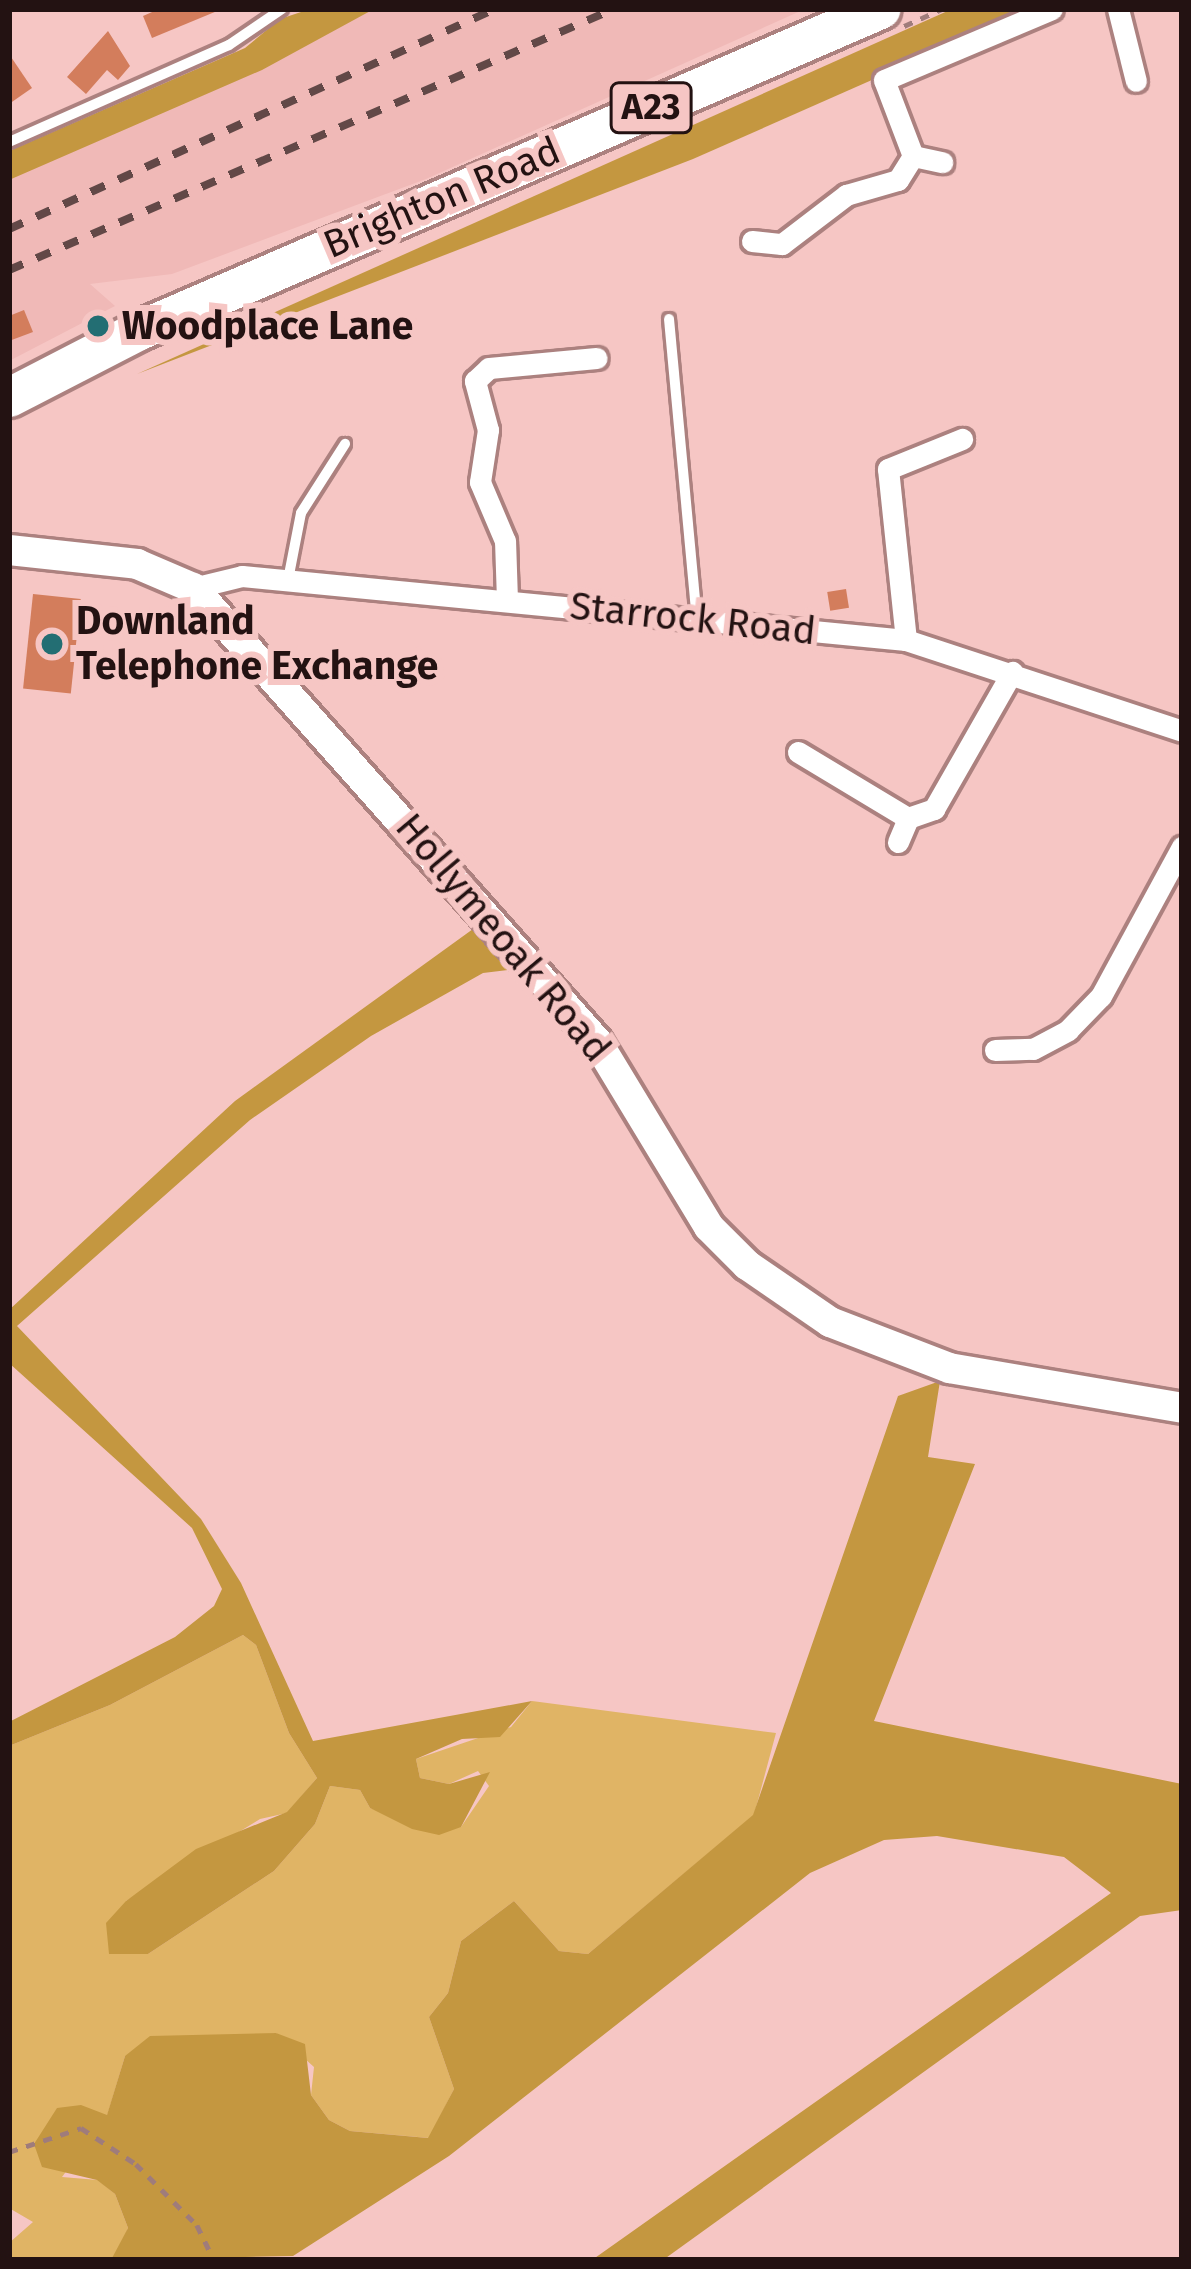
<!DOCTYPE html>
<style>
body{margin:0}
#map{position:relative;width:1191px;height:2269px;overflow:hidden;background:#f6c6c4;font-family:"Fira Sans",sans-serif}
div>[style]{position:absolute}
.built>*{inset:0;background:#f0b9b7}
.green>*{inset:0;background:#e0b465}
.forest>*{inset:0;background:#c49740}
.building>*{inset:0;background:#d37d5c;transform-origin:0 0}
.path>*{height:4.5px;margin-top:-2.25px;transform-origin:0;background:repeating-linear-gradient(90deg,#9f7c7b 0 9px,transparent 0 18px)}
.roads{filter:drop-shadow(3px 0 #ac817f) drop-shadow(-3px 0 #ac817f) drop-shadow(0 3px #ac817f) drop-shadow(0 -3px #ac817f)}
.lane>*{height:10px;margin:-5px;padding:0 5px;transform-origin:5px;border-radius:5px;background:#fff}
.street>*{height:21px;margin:-10.5px;padding:0 10.5px;transform-origin:10.5px;border-radius:10.5px;background:#fff}
.secondary>*{height:30px;margin:-15px;padding:0 15px;transform-origin:15px;border-radius:15px;background:#fff}
.highway>*{height:39px;margin:-19.5px;padding:0 19.5px;transform-origin:19.5px;border-radius:19.5px;background:#fff}
.rail>*{height:8px;margin-top:-4px;transform-origin:0;background:repeating-linear-gradient(90deg,#624847 0 15px,transparent 0 30px)}
.dots>*{width:33px;height:33px;translate:-50% -50%;box-sizing:border-box;border:6px solid #f6c6c4;border-radius:50%}
span{translate:-50% -50%;white-space:nowrap;text-align:center;line-height:1.15;-webkit-text-stroke:12px #f6c6c4;paint-order:stroke}
.shield-label span{padding:3px 9px;background:#f6c6c4;border:3px solid;border-radius:9px;-webkit-text-stroke-width:0}
.shield-label{font-size:36px;color:#231212;font-weight:700}
.street-label{font-size:39px;color:#231212}
.poi-label{font-size:39px;color:#231212;font-weight:700}
.left{translate:0 -50%;text-align:left}
.frame{position:absolute;inset:0;border:12px solid #231212;pointer-events:none}
</style>
<div id="map">
<div class="built">
<div style="clip-path:polygon(344px 9px,805px 9px,426px 179px,172px 274px,90px 284px,115px 306px,9px 361px,9px 173px)"></div>
</div>
<div class="green">
<div style="clip-path:polygon(243px 1635px,256px 1645px,289px 1733px,317px 1778px,287px 1813px,260px 1819px,126px 1901px,148px 1954px,274px 1871px,315px 1824px,330px 1786px,360px 1790px,370px 1808px,393px 1816px,461px 1827px,489px 1786px,478px 1771px,449px 1784px,420px 1778px,416px 1759px,511px 1727px,532px 1701px,776px 1733px,754px 1815px,588px 1954px,559px 1951px,514px 1901px,461px 1941px,448px 1993px,429px 2017px,454px 2089px,429px 2138px,350px 2131px,329px 2120px,311px 2095px,314px 2067px,276px 2033px,125px 2056px,107px 2116px,62px 2177px,98px 2180px,115px 2194px,128px 2228px,119px 2252px,111px 2260px,9px 2260px,9px 2243px,33px 2222px,9px 2208px,9px 1746px,110px 1705px)"></div>
</div>
<div class="forest">
<div style="clip-path:polygon(310px 9px,374px 9px,262px 70px,9px 180px,9px 151px,245px 48px,280px 19px)"></div>
<div style="clip-path:polygon(952px 9px,1033px 9px,693px 159px,137px 374px)"></div>
<div style="clip-path:polygon(473px 929px,508px 970px,483px 973px,371px 1036px,250px 1120px,17px 1326px,201px 1519px,241px 1583px,313px 1741px,532px 1701px,500px 1737px,462px 1739px,416px 1759px,420px 1778px,449px 1784px,490px 1772px,461px 1827px,439px 1835px,412px 1829px,370px 1808px,360px 1790px,330px 1786px,315px 1824px,274px 1871px,148px 1954px,109px 1954px,106px 1923px,126px 1901px,196px 1849px,287px 1812px,317px 1778px,289px 1733px,256px 1645px,243px 1635px,110px 1705px,9px 1746px,9px 1722px,175px 1637px,214px 1606px,222px 1589px,192px 1528px,9px 1363px,9px 1310px,235px 1101px)"></div>
<div style="clip-path:polygon(940px 1381px,928px 1457px,975px 1464px,874px 1721px,1182px 1784px,1182px 1910px,1140px 1916px,663px 2260px,592px 2260px,1111px 1893px,1064px 1857px,937px 1836px,884px 1840px,810px 1873px,449px 2156px,293px 2256px,111px 2260px,128px 2228px,115px 2194px,97px 2180px,42px 2167px,34px 2144px,57px 2108px,81px 2105px,107px 2115px,125px 2056px,150px 2036px,276px 2033px,305px 2044px,311px 2095px,329px 2120px,350px 2131px,428px 2138px,454px 2089px,429px 2017px,448px 1993px,461px 1941px,514px 1901px,559px 1951px,588px 1954px,753px 1815px,898px 1396px)"></div>
</div>
<div class="building">
<div style="clip-path:polygon(159px 9px,222px 9px,152px 38px,143px 16px)"></div>
<div style="clip-path:polygon(108px 31px,130px 66px,118px 80px,107px 70px,86px 94px,67px 77px)"></div>
<div style="clip-path:polygon(9px 54px,32px 88px,9px 104px)"></div>
<div style="clip-path:polygon(24px 310px,33px 332px,9px 341px,9px 316px)"></div>
<div style="left:846px;top:589px;width:19px;height:19px;rotate:81deg"></div>
<div style="left:33px;top:594px;width:48px;height:95px;rotate:6deg"></div>
</div>
<div class="path">
<div style="left:904px;top:26px;width:42px;rotate:-24.1deg"></div>
<div style="left:9px;top:2152px;width:76px;rotate:-18.4deg"></div>
<div style="left:81px;top:2128px;width:66px;rotate:33.2deg"></div>
<div style="left:136px;top:2164px;width:86px;rotate:45deg"></div>
<div style="left:197px;top:2225px;width:39px;rotate:64deg"></div>
</div>
<div class="roads">
<div class="lane">
<div style="left:9px;top:142px;width:240px;rotate:-23.8deg"></div>
<div style="left:229px;top:45px;width:64px;rotate:-34.2deg"></div>
<div style="left:669px;top:319px;width:301px;rotate:84.7deg"></div>
<div style="left:288px;top:580px;width:68px;rotate:-79deg"></div>
<div style="left:301px;top:513px;width:82px;rotate:-57.5deg"></div>
</div>
<div class="street">
<div style="left:1118px;top:9px;width:74px;rotate:76deg"></div>
<div style="left:913px;top:156px;width:30px;rotate:12deg"></div>
<div style="left:752px;top:241px;width:30px;rotate:6deg"></div>
<div style="left:782px;top:244px;width:81px;rotate:-37.4deg"></div>
<div style="left:846px;top:195px;width:54px;rotate:-16.1deg"></div>
<div style="left:898px;top:180px;width:28px;rotate:-58deg"></div>
<div style="left:913px;top:156px;width:81px;rotate:-110.9deg"></div>
<div style="left:884px;top:80px;width:182px;rotate:-22.9deg"></div>
<div style="left:193px;top:588px;width:50px;rotate:-13.8deg"></div>
<div style="left:242px;top:576px;width:667px;rotate:5.51deg"></div>
<div style="left:906px;top:640px;width:291px;rotate:18.2deg"></div>
<div style="left:507px;top:600px;width:59px;rotate:-91.9deg"></div>
<div style="left:505px;top:541px;width:64px;rotate:-113deg"></div>
<div style="left:480px;top:482px;width:53px;rotate:-81.3deg"></div>
<div style="left:488px;top:430px;width:51px;rotate:-104.9deg"></div>
<div style="left:475px;top:381px;width:19px;rotate:-43deg"></div>
<div style="left:489px;top:368px;width:108px;rotate:-5.3deg"></div>
<div style="left:906px;top:640px;width:172px;rotate:-96deg"></div>
<div style="left:888px;top:469px;width:80px;rotate:-22.1deg"></div>
<div style="left:798px;top:752px;width:128px;rotate:31deg"></div>
<div style="left:908px;top:818px;width:28px;rotate:-19deg"></div>
<div style="left:934px;top:809px;width:158px;rotate:-60.3deg"></div>
<div style="left:898px;top:842px;width:26px;rotate:-67deg"></div>
<div style="left:995px;top:1050px;width:38px;rotate:-2deg"></div>
<div style="left:1033px;top:1049px;width:40px;rotate:-28deg"></div>
<div style="left:1068px;top:1030px;width:47px;rotate:-45.9deg"></div>
<div style="left:1101px;top:996px;width:170px;rotate:-61.5deg"></div>
</div>
<div class="secondary">
<div style="left:9px;top:550px;width:129px;rotate:6.2deg"></div>
<div style="left:137px;top:564px;width:61px;rotate:23.2deg"></div>
<div style="left:193px;top:588px;width:608px;rotate:48.34deg"></div>
<div style="left:597px;top:1042px;width:216px;rotate:58.8deg"></div>
<div style="left:709px;top:1227px;width:54px;rotate:45deg"></div>
<div style="left:747px;top:1265px;width:101px;rotate:34.5deg"></div>
<div style="left:830px;top:1322px;width:128px;rotate:21.1deg"></div>
<div style="left:949px;top:1368px;width:236px;rotate:9.7deg"></div>
</div>
<div class="highway">
<div style="left:9px;top:397px;width:146px;rotate:-27.3deg"></div>
<div style="left:139px;top:330px;width:808px;rotate:-23.42deg"></div>
</div>
</div>
<div class="rail">
<div style="left:9px;top:229px;width:533px;rotate:-24.36deg"></div>
<div style="left:9px;top:270px;width:659px;rotate:-23.34deg"></div>
</div>
<div class="dots">
<div style="left:98px;top:326px;background:#236e73"></div>
<div style="left:52px;top:644px;background:#236e73"></div>
</div>
<div class="shield-label">
<span style="left:651px;top:108px">A23</span>
</div>
<div class="street-label">
<span style="left:442px;top:198px;rotate:-23deg">Brighton Road</span>
<span style="left:693px;top:619px;rotate:6deg">Starrock Road</span>
<span style="left:503px;top:938px;rotate:50deg">Hollymeoak Road</span>
</div>
<div class="poi-label">
<span class="left" style="left:122px;top:326px">Woodplace Lane</span>
<span class="left" style="left:76px;top:644px">Downland<br>Telephone Exchange</span>
</div>
<div class="frame"></div>
</div>
